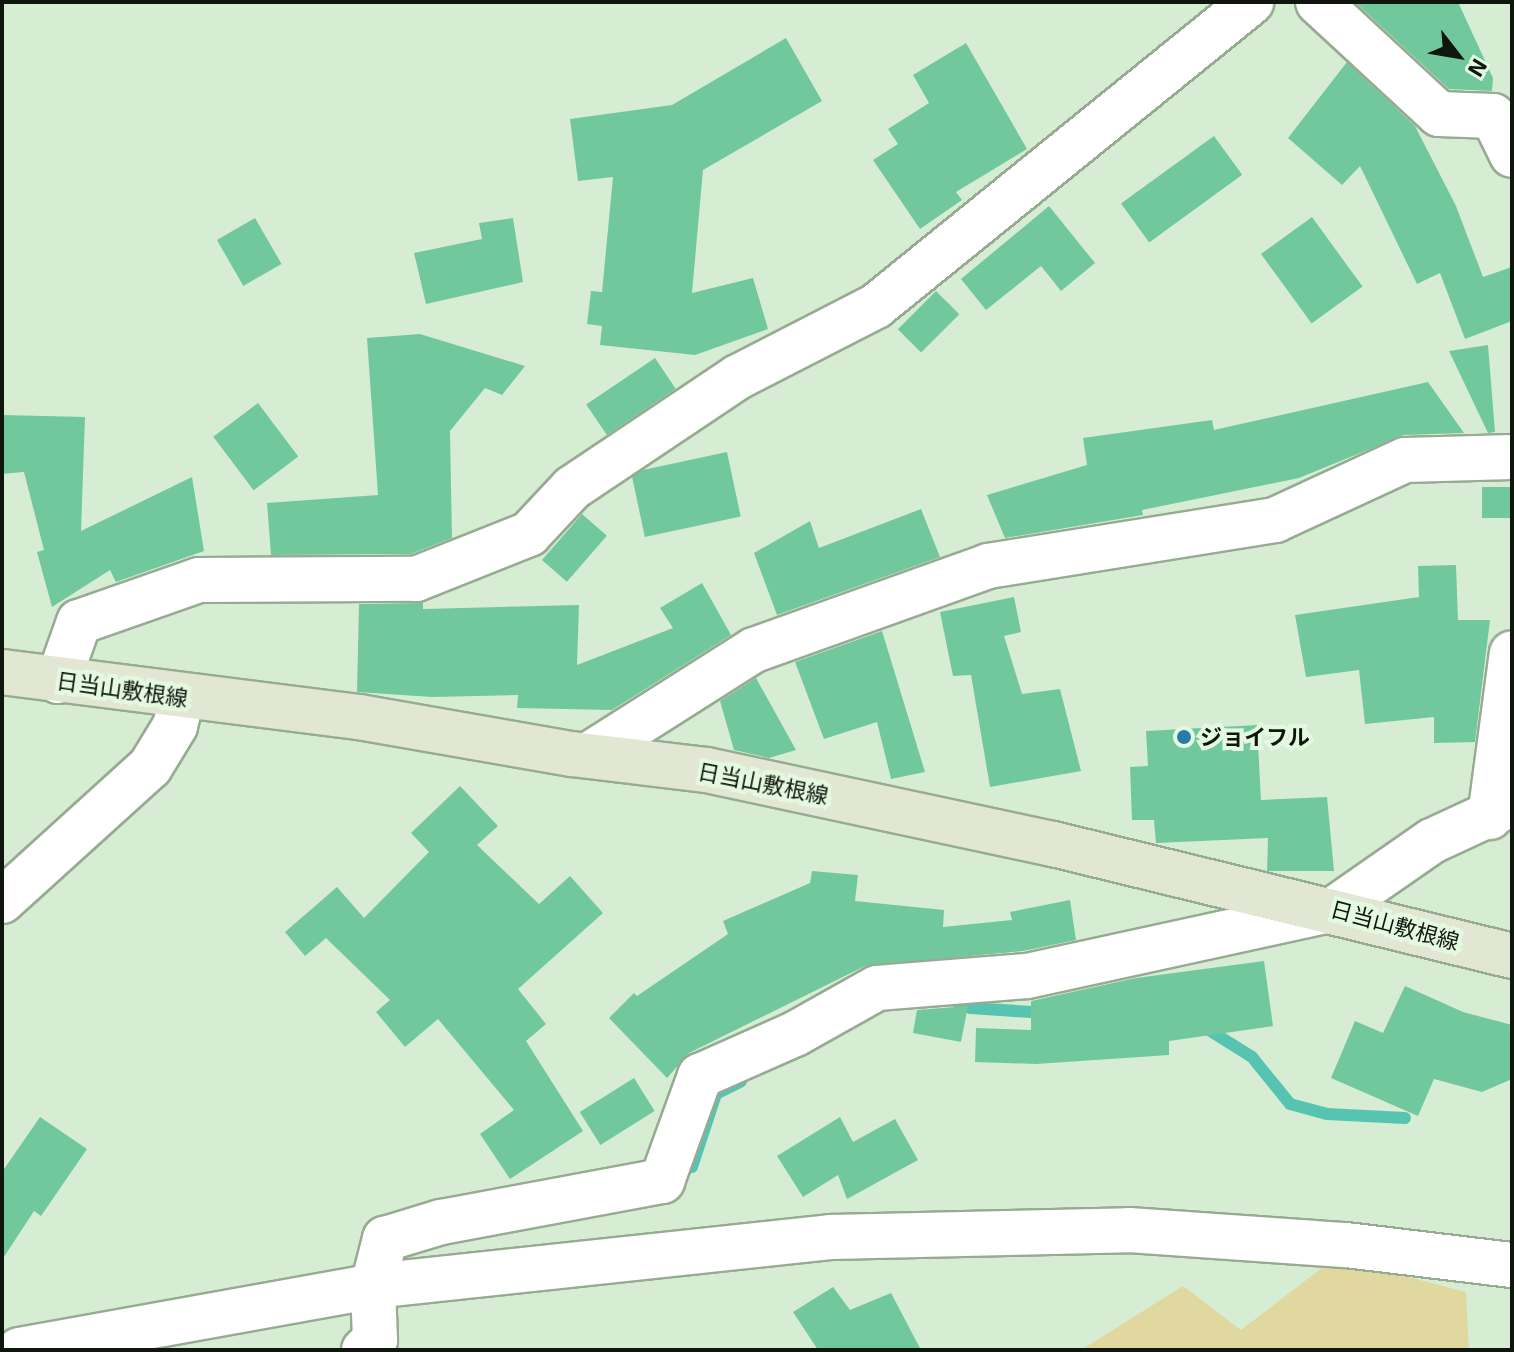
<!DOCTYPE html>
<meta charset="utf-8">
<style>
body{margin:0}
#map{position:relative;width:1514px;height:1352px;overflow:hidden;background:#d7edd3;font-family:"Exo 2","Noto Sans JP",sans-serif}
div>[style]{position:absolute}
.green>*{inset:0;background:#e0d89f}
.stream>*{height:12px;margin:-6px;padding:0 6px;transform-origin:6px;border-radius:6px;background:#57c4b2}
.building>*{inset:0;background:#72c89d;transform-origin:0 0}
.roads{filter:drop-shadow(2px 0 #97ab93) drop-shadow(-2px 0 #97ab93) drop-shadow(0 2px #97ab93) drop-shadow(0 -2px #97ab93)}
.minor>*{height:44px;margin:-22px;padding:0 22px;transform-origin:22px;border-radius:22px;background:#fff}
.tertiary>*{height:44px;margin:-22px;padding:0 22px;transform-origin:22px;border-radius:22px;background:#fff}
.secondary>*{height:44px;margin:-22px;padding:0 22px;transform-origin:22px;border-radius:22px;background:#e2e7d3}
.dots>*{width:22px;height:22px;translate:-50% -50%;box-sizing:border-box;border:4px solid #e4fae0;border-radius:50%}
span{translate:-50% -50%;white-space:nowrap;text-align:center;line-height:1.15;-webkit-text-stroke:8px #e4fae0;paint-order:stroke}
.street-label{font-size:22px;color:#0f160e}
.poi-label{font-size:22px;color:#0f160e;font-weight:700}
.left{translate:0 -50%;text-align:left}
.frame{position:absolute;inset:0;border:4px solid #0f160e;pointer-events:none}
.north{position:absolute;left:1418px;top:16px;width:80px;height:80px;-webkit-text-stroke:6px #e4fae0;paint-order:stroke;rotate:121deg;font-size:22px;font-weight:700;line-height:32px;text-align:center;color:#0f160e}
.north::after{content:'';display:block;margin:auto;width:28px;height:36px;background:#0f160e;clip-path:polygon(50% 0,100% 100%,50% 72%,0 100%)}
</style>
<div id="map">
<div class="green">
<div style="clip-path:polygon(1335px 1258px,1466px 1292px,1469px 1350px,1081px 1350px,1183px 1286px,1241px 1330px)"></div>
</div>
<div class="stream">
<div style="left:947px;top:997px;width:26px;rotate:25deg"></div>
<div style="left:971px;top:1008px;width:75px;rotate:3.8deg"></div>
<div style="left:1201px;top:1025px;width:60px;rotate:32.1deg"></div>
<div style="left:1252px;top:1057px;width:60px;rotate:51deg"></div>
<div style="left:1290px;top:1104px;width:38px;rotate:15deg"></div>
<div style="left:1327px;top:1114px;width:78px;rotate:2.9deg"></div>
<div style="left:692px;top:1167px;width:77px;rotate:-71.8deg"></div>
<div style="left:716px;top:1094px;width:28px;rotate:-27deg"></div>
</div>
<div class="building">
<div style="clip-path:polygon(1355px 2px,1458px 2px,1493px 78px,1492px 91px,1449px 89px)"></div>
<div style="clip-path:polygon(786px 38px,822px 101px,703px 170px,692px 293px,753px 278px,768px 329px,695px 355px,600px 345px,602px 326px,587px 324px,591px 291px,602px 292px,613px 177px,578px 181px,570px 119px,672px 105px)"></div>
<div style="clip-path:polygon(966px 43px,1027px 149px,956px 192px,962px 200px,920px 229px,873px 160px,898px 144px,888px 129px,929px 103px,913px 75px)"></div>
<div style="clip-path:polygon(1347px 62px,1415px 126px,1456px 206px,1483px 277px,1512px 267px,1512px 321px,1465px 339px,1440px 273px,1417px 284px,1360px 166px,1342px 185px,1288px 138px)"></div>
<div style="left:1214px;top:136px;width:48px;height:115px;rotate:54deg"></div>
<div style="clip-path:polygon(1049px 206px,1095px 263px,1061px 291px,1041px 266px,986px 310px,961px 279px)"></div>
<div style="left:1312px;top:217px;width:86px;height:63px;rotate:54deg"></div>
<div style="left:255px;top:218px;width:53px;height:44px;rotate:60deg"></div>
<div style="clip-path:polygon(513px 218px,523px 282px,426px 304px,414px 253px,482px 239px,479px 223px)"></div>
<div style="left:936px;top:291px;width:33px;height:54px;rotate:45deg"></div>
<div style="clip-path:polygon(420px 334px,525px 366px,502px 395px,485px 388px,450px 431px,452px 538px,411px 554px,271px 555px,267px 503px,378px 495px,367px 338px)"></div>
<div style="clip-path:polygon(1488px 345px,1495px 432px,1488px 433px,1449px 351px)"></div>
<div style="left:655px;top:358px;width:37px;height:83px;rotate:56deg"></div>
<div style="clip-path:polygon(1428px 382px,1464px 433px,1404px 435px,1299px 478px,1142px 510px,1143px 515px,1005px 538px,987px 495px,1087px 465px,1083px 438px,1212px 420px,1214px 430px)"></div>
<div style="left:258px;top:403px;width:67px;height:56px;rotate:53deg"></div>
<div style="clip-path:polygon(2px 415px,85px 417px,81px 531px,192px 477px,204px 551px,116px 582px,110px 570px,52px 607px,37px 552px,44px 550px,24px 472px,2px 474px)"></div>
<div style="left:727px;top:452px;width:66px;height:98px;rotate:78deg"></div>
<div style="left:1482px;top:487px;width:30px;height:31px"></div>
<div style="clip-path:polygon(921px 509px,940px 557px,777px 615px,754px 553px,810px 521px,819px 548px)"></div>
<div style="left:582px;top:514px;width:33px;height:61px;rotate:41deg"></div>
<div style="clip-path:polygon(1456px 565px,1458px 620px,1490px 620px,1475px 742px,1434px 743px,1434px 717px,1365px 724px,1359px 670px,1306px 677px,1295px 615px,1419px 597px,1418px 566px)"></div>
<div style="clip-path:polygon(702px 583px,731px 635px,612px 710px,517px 708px,518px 695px,432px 697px,357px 692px,359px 604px,423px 603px,423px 609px,579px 605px,577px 665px,673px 628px,660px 608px)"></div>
<div style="clip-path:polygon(1014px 597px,1021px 632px,1004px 636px,1022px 694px,1060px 689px,1081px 771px,990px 787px,971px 675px,953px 676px,940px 612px)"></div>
<div style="clip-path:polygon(882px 631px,925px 772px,891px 779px,877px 722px,824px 739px,795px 662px)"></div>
<div style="clip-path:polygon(756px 678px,796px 750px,769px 758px,734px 750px,720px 701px)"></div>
<div style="clip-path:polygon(1257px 725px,1261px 800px,1327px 797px,1334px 871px,1267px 871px,1268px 838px,1156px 843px,1154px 820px,1132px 820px,1130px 767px,1148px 766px,1146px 731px)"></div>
<div style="clip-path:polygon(460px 786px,498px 826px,477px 845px,539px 904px,570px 876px,603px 913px,518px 989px,546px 1024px,526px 1041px,583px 1131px,510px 1179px,480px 1134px,514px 1110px,438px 1019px,405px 1047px,376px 1012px,390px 1000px,326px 938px,305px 956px,285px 932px,337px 887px,364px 918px,429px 852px,411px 833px)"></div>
<div style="clip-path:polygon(812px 871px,858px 875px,855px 901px,944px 910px,943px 927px,1012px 920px,1010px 912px,1070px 900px,1076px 940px,1023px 951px,865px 966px,689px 1053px,667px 1078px,609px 1018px,634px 993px,637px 996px,728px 934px,723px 921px,810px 883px)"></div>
<div style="clip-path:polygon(1264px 961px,1273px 1026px,1169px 1041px,1169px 1055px,1036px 1064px,975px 1062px,976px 1028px,1031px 1030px,1031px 1001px,1136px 978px)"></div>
<div style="clip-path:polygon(1405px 986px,1463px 1012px,1512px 1025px,1512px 1079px,1482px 1092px,1434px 1079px,1418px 1116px,1331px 1078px,1355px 1021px,1383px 1033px)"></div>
<div style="clip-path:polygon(968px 1006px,961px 1042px,913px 1033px,917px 1010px)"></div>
<div style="left:634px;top:1078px;width:39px;height:64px;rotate:58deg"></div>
<div style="clip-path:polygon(40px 1117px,87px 1149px,41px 1216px,34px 1211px,2px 1260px,2px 1172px)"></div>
<div style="clip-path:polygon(840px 1117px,853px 1142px,895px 1119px,918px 1160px,847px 1199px,838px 1175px,803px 1197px,777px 1156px)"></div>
<div style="clip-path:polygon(833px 1287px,850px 1310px,891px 1293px,921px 1350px,818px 1350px,793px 1312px)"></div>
</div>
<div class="roads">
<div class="minor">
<div style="left:1318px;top:2px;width:165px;rotate:42.8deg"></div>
<div style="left:1439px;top:114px;width:54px;rotate:2.1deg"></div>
<div style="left:1493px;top:116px;width:43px;rotate:64deg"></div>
<div style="left:58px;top:681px;width:63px;rotate:-70.4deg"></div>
<div style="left:79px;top:622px;width:127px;rotate:-19.3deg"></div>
<div style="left:199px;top:580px;width:217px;rotate:-0.3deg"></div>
<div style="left:416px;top:579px;width:122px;rotate:-21.7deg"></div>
<div style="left:529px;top:534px;width:63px;rotate:-46.9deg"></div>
<div style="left:572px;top:488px;width:200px;rotate:-33.8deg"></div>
<div style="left:738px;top:377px;width:155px;rotate:-27.2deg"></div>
<div style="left:876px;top:306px;width:483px;rotate:-39deg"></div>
<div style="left:590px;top:754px;width:194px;rotate:-32.4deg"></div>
<div style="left:754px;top:650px;width:249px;rotate:-19.7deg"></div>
<div style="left:988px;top:566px;width:291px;rotate:-9.1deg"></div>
<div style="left:1275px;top:520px;width:143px;rotate:-24.8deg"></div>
<div style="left:1405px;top:460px;width:107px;rotate:-1.6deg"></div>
<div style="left:1490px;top:817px;width:165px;rotate:-82.4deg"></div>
<div style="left:2px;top:901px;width:200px;rotate:-42.2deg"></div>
<div style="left:150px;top:767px;width:48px;rotate:-58.6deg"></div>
<div style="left:175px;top:726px;width:30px;rotate:-76deg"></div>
<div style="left:364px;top:1350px;width:15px;rotate:-42deg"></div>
<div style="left:375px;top:1340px;width:54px;rotate:-92.1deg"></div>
<div style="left:373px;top:1286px;width:49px;rotate:-75.7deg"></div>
<div style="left:385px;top:1239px;width:59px;rotate:-16.9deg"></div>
<div style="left:441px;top:1222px;width:225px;rotate:-10.5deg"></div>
<div style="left:662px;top:1181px;width:112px;rotate:-70.1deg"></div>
<div style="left:700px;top:1076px;width:104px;rotate:-23.9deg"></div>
<div style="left:795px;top:1034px;width:94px;rotate:-29.3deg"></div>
<div style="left:877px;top:988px;width:150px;rotate:-4.6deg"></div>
<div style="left:1027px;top:976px;width:314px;rotate:-12.3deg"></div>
<div style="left:1334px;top:909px;width:119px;rotate:-34.8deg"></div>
<div style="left:1432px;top:841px;width:88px;rotate:-24.8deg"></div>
</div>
<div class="tertiary">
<div style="left:19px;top:1350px;width:360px;rotate:-10.2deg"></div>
<div style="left:373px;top:1286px;width:461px;rotate:-6.1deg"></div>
<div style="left:831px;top:1237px;width:298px;rotate:-1.3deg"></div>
<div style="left:1129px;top:1230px;width:218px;rotate:4deg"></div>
<div style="left:1346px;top:1245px;width:167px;rotate:6.9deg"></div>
</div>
<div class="secondary">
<div style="left:2px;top:672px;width:360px;rotate:7.2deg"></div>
<div style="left:359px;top:717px;width:216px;rotate:9.9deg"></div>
<div style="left:572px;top:754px;width:136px;rotate:6.8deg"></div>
<div style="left:707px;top:770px;width:354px;rotate:12.1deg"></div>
<div style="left:1053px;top:844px;width:472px;rotate:13.7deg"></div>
</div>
</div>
<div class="dots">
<div style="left:1184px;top:737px;background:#2a7aab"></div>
</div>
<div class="street-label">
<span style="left:122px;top:689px;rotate:8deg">日当山敷根線</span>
<span style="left:763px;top:783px;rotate:11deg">日当山敷根線</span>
<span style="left:1395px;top:925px;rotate:15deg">日当山敷根線</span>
</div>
<div class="poi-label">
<span class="left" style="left:1200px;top:737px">ジョイフル</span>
</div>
<div class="frame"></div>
<div class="north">N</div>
</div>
